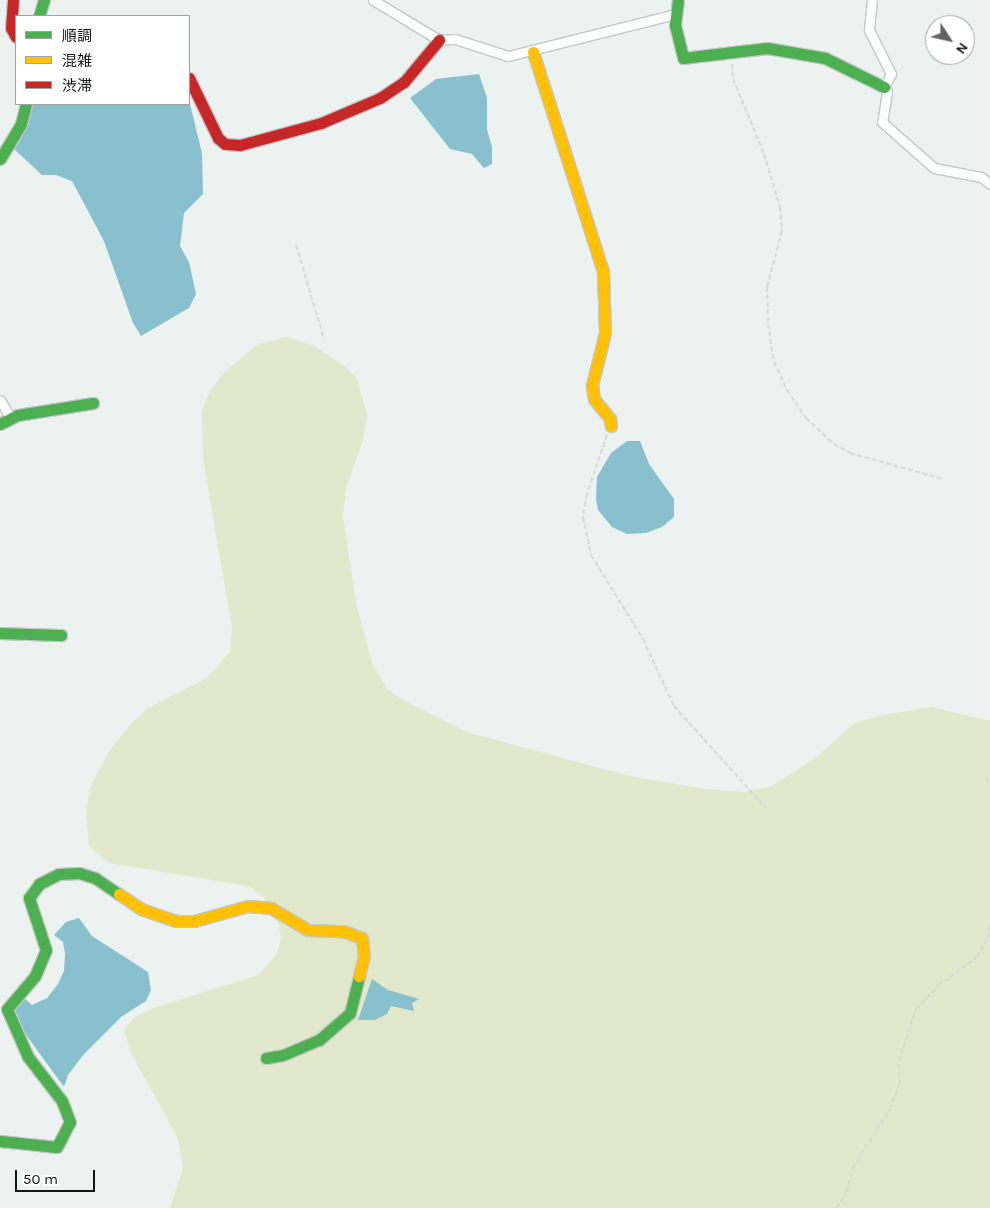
<!DOCTYPE html>
<meta charset="utf-8">
<style>
body{margin:0}
#map{position:relative;width:990px;height:1208px;overflow:hidden;background:#ecf2ef;font-family:Karla,"Noto Sans JP",sans-serif}
div>[style]{position:absolute}
.green>*{inset:0;background:#e2e8cb}
.water>*{inset:0;background:#89c0ce}
.path>*{height:2px;margin-top:-1px;transform-origin:0;background:repeating-linear-gradient(90deg,#d7d9d8 0 5px,transparent 0 7.5px)}
.roads{filter:drop-shadow(1px 0 #c3c7c5) drop-shadow(-1px 0 #c3c7c5) drop-shadow(0 1px #c3c7c5) drop-shadow(0 -1px #c3c7c5)}
.street>*{height:9px;margin:-4.5px;padding:0 4.5px;transform-origin:4.5px;border-radius:4.5px;background:#fcfdfd}
.fast>*{height:11px;margin:-5.5px;padding:0 5.5px;transform-origin:5.5px;border-radius:5.5px;background:#4caf50}
.slow>*{height:11px;margin:-5.5px;padding:0 5.5px;transform-origin:5.5px;border-radius:5.5px;background:#ffc107}
.jam>*{height:11px;margin:-5.5px;padding:0 5.5px;transform-origin:5.5px;border-radius:5.5px;background:#c62828}
span{translate:-50% -50%;white-space:nowrap;text-align:center;line-height:1.15;-webkit-text-stroke:4.5px #fff;paint-order:stroke}
.legend{position:absolute;left:15px;top:15px;width:175px;height:90px;box-sizing:border-box;background:#fff;border:1px solid #a0a2a1;margin:0;padding:6px 9px;list-style:none;font-size:15px;color:#121614}
.legend li{display:flex;align-items:center;gap:10px;height:25px}
.legend b{width:25px;border:1px solid #a0a2a1}
.north{position:absolute;left:925px;top:15px;width:50px;height:50px;box-sizing:border-box;background:#fff;border:1px solid #a0a2a1;border-radius:50%;rotate:125deg;font-size:14px;font-weight:700;line-height:20px;text-align:center;color:#121614}
.north::after{content:'';display:block;margin:auto;width:18px;height:22px;background:#5e6361;clip-path:polygon(50% 0,100% 100%,50% 72%,0 100%)}
.scale{position:absolute;left:15px;top:1170px;width:80px;height:22px;box-sizing:border-box;border:2px solid #121614;border-top:0;padding-left:6px;font-size:15px;line-height:18px;white-space:nowrap;color:#121614;-webkit-text-stroke:4px #fff;paint-order:stroke}
</style>
<div id="map">
<div class="green">
<div style="clip-path:polygon(286px 337px,316px 347px,343px 365px,357px 379px,367px 414px,363px 440px,346px 488px,343px 517px,356px 603px,372px 663px,387px 689px,405px 701px,467px 732px,629px 776px,705px 789px,745px 792px,770px 787px,817px 757px,853px 724px,878px 716px,932px 707px,990px 721px,990px 1208px,170px 1208px,183px 1168px,178px 1138px,131px 1053px,124px 1029px,136px 1016px,154px 1008px,258px 975px,276px 955px,281px 939px,279px 925px,265px 899px,254px 889px,242px 885px,109px 863px,89px 846px,86px 813px,90px 788px,109px 751px,131px 724px,148px 708px,207px 678px,230px 652px,232px 628px,203px 458px,202px 411px,210px 391px,222px 375px,256px 345px)"></div>
</div>
<div class="water">
<div style="clip-path:polygon(479px 74px,487px 98px,487px 129px,492px 147px,492px 164px,484px 168px,472px 154px,450px 149px,410px 98px,436px 79px)"></div>
<div style="clip-path:polygon(189px 100px,202px 153px,203px 194px,184px 213px,180px 246px,189px 262px,196px 294px,189px 308px,141px 336px,133px 323px,104px 241px,72px 181px,56px 175px,42px 175px,14px 149px,33px 104px,189px 104px)"></div>
<div style="clip-path:polygon(627px 441px,640px 441px,649px 464px,674px 499px,674px 517px,662px 527px,646px 533px,627px 534px,612px 527px,598px 510px,596px 499px,597px 477px,611px 453px)"></div>
<div style="clip-path:polygon(79px 918px,92px 936px,148px 972px,151px 990px,146px 1001px,121px 1017px,84px 1054px,68px 1075px,64px 1087px,21px 1028px,13px 1006px,23px 997px,32px 1005px,47px 998px,58px 984px,64px 971px,65px 954px,63px 942px,54px 935px,66px 922px)"></div>
<div style="clip-path:polygon(372px 979px,388px 990px,419px 999px,412px 1003px,414px 1011px,391px 1006px,387px 1014px,375px 1020px,358px 1020px)"></div>
</div>
<div class="path">
<div style="left:732px;top:64px;width:15px;rotate:86deg"></div>
<div style="left:733px;top:79px;width:81px;rotate:67.5deg"></div>
<div style="left:764px;top:154px;width:55px;rotate:73.2deg"></div>
<div style="left:780px;top:207px;width:24px;rotate:85deg"></div>
<div style="left:782px;top:231px;width:58px;rotate:105deg"></div>
<div style="left:767px;top:287px;width:37px;rotate:88deg"></div>
<div style="left:768px;top:324px;width:38px;rotate:81deg"></div>
<div style="left:774px;top:362px;width:31px;rotate:65deg"></div>
<div style="left:787px;top:390px;width:34px;rotate:56deg"></div>
<div style="left:806px;top:418px;width:38px;rotate:43deg"></div>
<div style="left:834px;top:444px;width:18px;rotate:29deg"></div>
<div style="left:850px;top:453px;width:97px;rotate:15.6deg"></div>
<div style="left:296px;top:245px;width:98px;rotate:73.4deg"></div>
<div style="left:607px;top:435px;width:62px;rotate:108.7deg"></div>
<div style="left:587px;top:494px;width:23px;rotate:100deg"></div>
<div style="left:583px;top:517px;width:39px;rotate:78deg"></div>
<div style="left:591px;top:555px;width:99px;rotate:58.2deg"></div>
<div style="left:643px;top:639px;width:74px;rotate:65.2deg"></div>
<div style="left:674px;top:706px;width:137px;rotate:48deg"></div>
<div style="left:986px;top:778px;width:8px;rotate:60deg"></div>
<div style="left:836px;top:1208px;width:19px;rotate:-55deg"></div>
<div style="left:847px;top:1192px;width:25px;rotate:-76deg"></div>
<div style="left:853px;top:1168px;width:70px;rotate:-57.9deg"></div>
<div style="left:890px;top:1109px;width:27px;rotate:-68deg"></div>
<div style="left:900px;top:1084px;width:23px;rotate:-92deg"></div>
<div style="left:899px;top:1061px;width:55px;rotate:-71.9deg"></div>
<div style="left:916px;top:1009px;width:32px;rotate:-46deg"></div>
<div style="left:938px;top:986px;width:49px;rotate:-36.6deg"></div>
<div style="left:977px;top:957px;width:22px;rotate:-60deg"></div>
<div style="left:988px;top:938px;width:14px;rotate:-82deg"></div>
</div>
<div class="roads">
<div class="street">
<div style="left:373px;top:0;width:77px;rotate:31.2deg"></div>
<div style="left:439px;top:40px;width:16px;rotate:-4deg"></div>
<div style="left:455px;top:39px;width:56px;rotate:17.8deg"></div>
<div style="left:508px;top:56px;width:172px;rotate:-14.1deg"></div>
<div style="left:872px;top:0;width:30px;rotate:96deg"></div>
<div style="left:869px;top:30px;width:49px;rotate:63.4deg"></div>
<div style="left:891px;top:74px;width:15px;rotate:118deg"></div>
<div style="left:884px;top:87px;width:6px;rotate:59deg"></div>
<div style="left:887px;top:92px;width:30px;rotate:99deg"></div>
<div style="left:882px;top:122px;width:69px;rotate:41.5deg"></div>
<div style="left:934px;top:168px;width:48px;rotate:10.8deg"></div>
<div style="left:981px;top:177px;width:11px;rotate:38deg"></div>
<div style="left:0;top:400px;width:21px;rotate:59deg"></div>
</div>
<div class="fast">
<div style="left:678px;top:0;width:25px;rotate:97deg"></div>
<div style="left:675px;top:25px;width:34px;rotate:76deg"></div>
<div style="left:683px;top:58px;width:85px;rotate:-6.8deg"></div>
<div style="left:767px;top:48px;width:59px;rotate:9.8deg"></div>
<div style="left:825px;top:58px;width:66px;rotate:26.2deg"></div>
<div style="left:39px;top:16px;width:17px;rotate:-73deg"></div>
<div style="left:0;top:159px;width:41px;rotate:-59deg"></div>
<div style="left:21px;top:124px;width:21px;rotate:-76deg"></div>
<div style="left:0;top:424px;width:20px;rotate:-27deg"></div>
<div style="left:18px;top:415px;width:76px;rotate:-9.1deg"></div>
<div style="left:0;top:633px;width:61px;rotate:1.9deg"></div>
<div style="left:266px;top:1058px;width:17px;rotate:-10deg"></div>
<div style="left:283px;top:1055px;width:39px;rotate:-23deg"></div>
<div style="left:319px;top:1040px;width:41px;rotate:-41.1deg"></div>
<div style="left:350px;top:1013px;width:38px;rotate:-76deg"></div>
<div style="left:0;top:1141px;width:57px;rotate:6deg"></div>
<div style="left:57px;top:1147px;width:28px;rotate:-63deg"></div>
<div style="left:70px;top:1122px;width:22px;rotate:-111deg"></div>
<div style="left:62px;top:1101px;width:56px;rotate:-127.7deg"></div>
<div style="left:28px;top:1057px;width:52px;rotate:-113.6deg"></div>
<div style="left:7px;top:1009px;width:43px;rotate:-49.7deg"></div>
<div style="left:35px;top:976px;width:28px;rotate:-67deg"></div>
<div style="left:46px;top:950px;width:55px;rotate:-108.1deg"></div>
<div style="left:29px;top:898px;width:17px;rotate:-54deg"></div>
<div style="left:39px;top:884px;width:22px;rotate:-27deg"></div>
<div style="left:59px;top:874px;width:20px;rotate:-3deg"></div>
<div style="left:79px;top:873px;width:17px;rotate:17deg"></div>
<div style="left:95px;top:878px;width:29px;rotate:34deg"></div>
</div>
<div class="slow">
<div style="left:533px;top:52px;width:231px;rotate:72.3deg"></div>
<div style="left:603px;top:272px;width:61px;rotate:88.1deg"></div>
<div style="left:605px;top:333px;width:54px;rotate:104deg"></div>
<div style="left:592px;top:385px;width:14px;rotate:82deg"></div>
<div style="left:594px;top:399px;width:26px;rotate:51deg"></div>
<div style="left:610px;top:419px;width:7px;rotate:82deg"></div>
<div style="left:119px;top:894px;width:27px;rotate:34deg"></div>
<div style="left:141px;top:909px;width:37px;rotate:19deg"></div>
<div style="left:176px;top:921px;width:18px"></div>
<div style="left:194px;top:921px;width:56px;rotate:-15.5deg"></div>
<div style="left:248px;top:906px;width:23px;rotate:5deg"></div>
<div style="left:271px;top:908px;width:43px;rotate:30.7deg"></div>
<div style="left:308px;top:930px;width:35px;rotate:2deg"></div>
<div style="left:343px;top:931px;width:20px;rotate:20deg"></div>
<div style="left:362px;top:938px;width:18px;rotate:84deg"></div>
<div style="left:364px;top:956px;width:21px;rotate:104deg"></div>
</div>
<div class="jam">
<div style="left:13px;top:0;width:28px;rotate:94deg"></div>
<div style="left:11px;top:28px;width:10px;rotate:61deg"></div>
<div style="left:189px;top:78px;width:67px;rotate:64.2deg"></div>
<div style="left:218px;top:138px;width:9px;rotate:41deg"></div>
<div style="left:225px;top:144px;width:15px;rotate:4deg"></div>
<div style="left:240px;top:145px;width:84px;rotate:-15.2deg"></div>
<div style="left:321px;top:123px;width:64px;rotate:-23deg"></div>
<div style="left:380px;top:98px;width:29px;rotate:-34deg"></div>
<div style="left:404px;top:82px;width:55px;rotate:-50.2deg"></div>
</div>
</div>
<ul class="legend">
<li><b style="height:6px;background:#4caf50"></b>順調</li>
<li><b style="height:6px;background:#ffc107"></b>混雑</li>
<li><b style="height:6px;background:#c62828"></b>渋滞</li>
</ul>
<div class="north">N</div>
<div class="scale">50 m</div>
</div>
